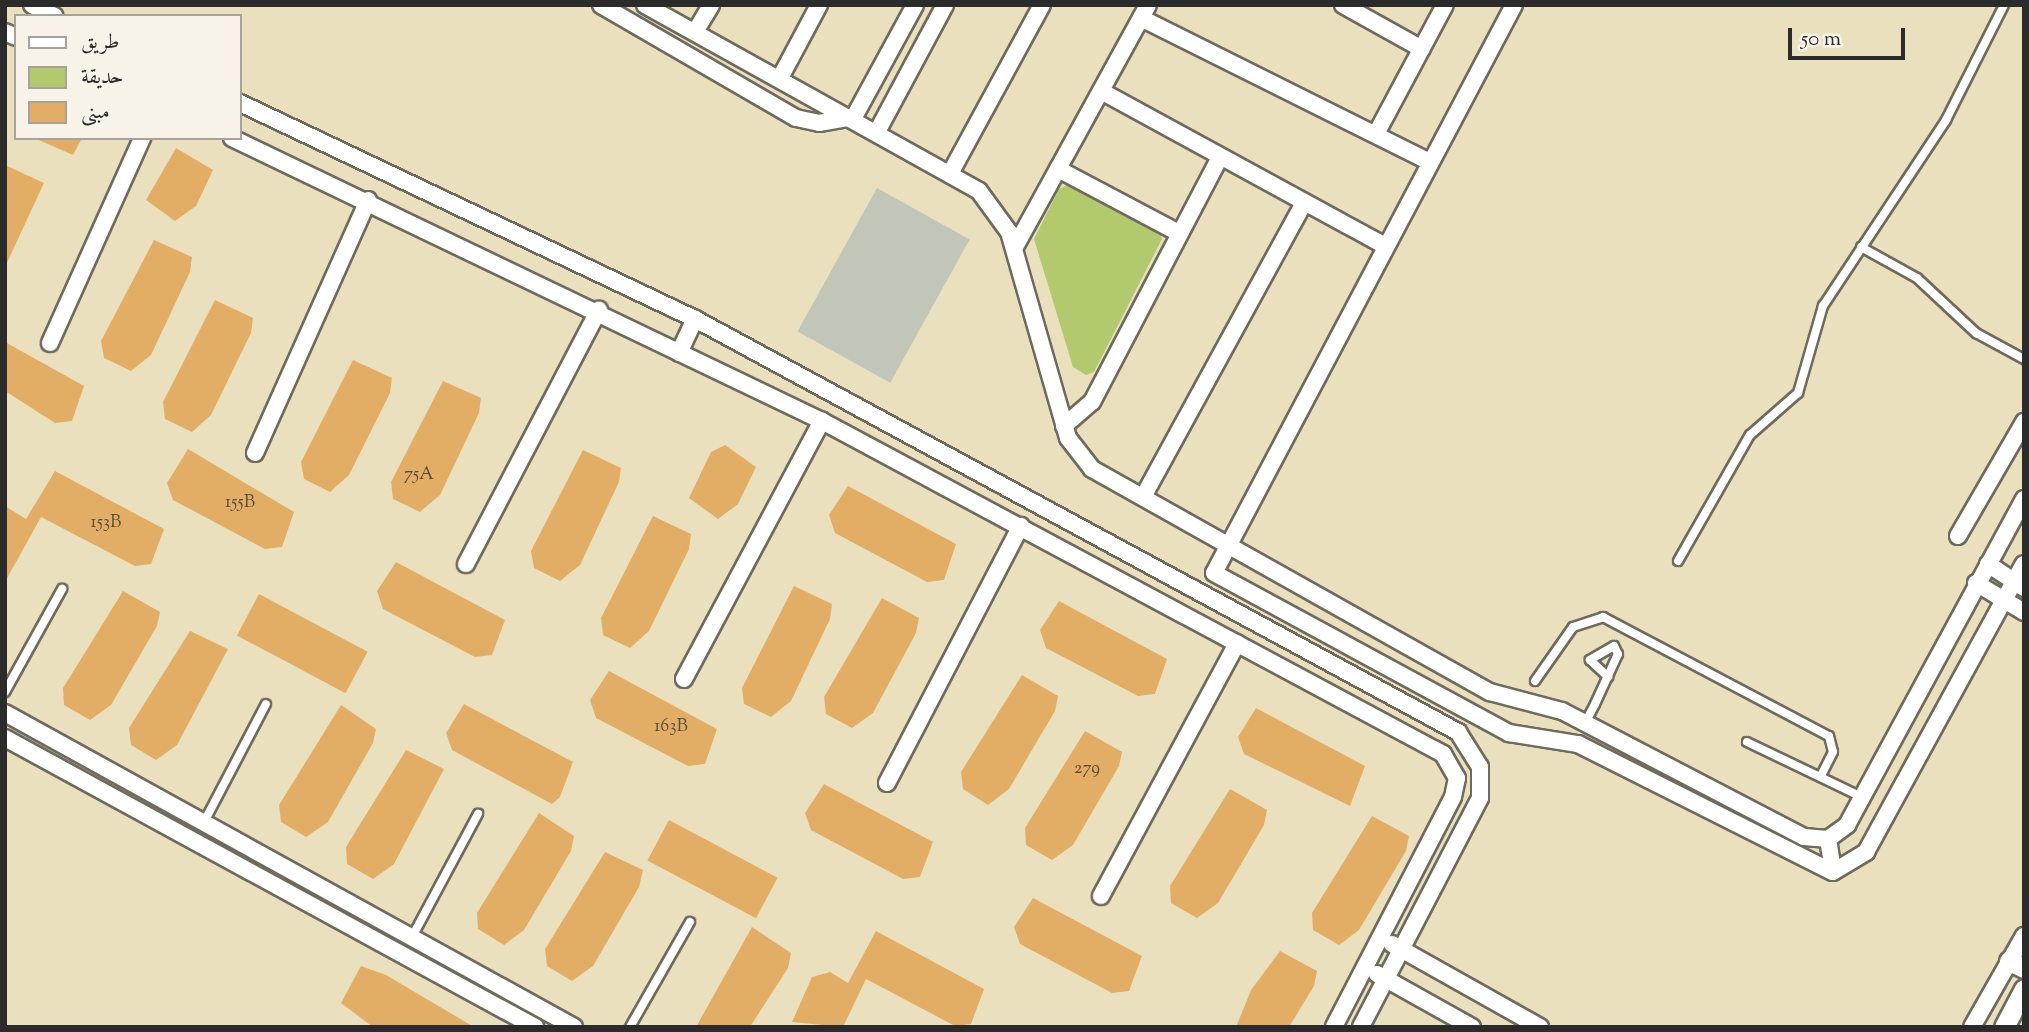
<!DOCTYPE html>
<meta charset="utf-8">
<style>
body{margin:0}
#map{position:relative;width:2029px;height:1032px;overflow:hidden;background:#ebe0be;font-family:"Sorts Mill Goudy",Amiri,serif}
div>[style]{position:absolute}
.industrial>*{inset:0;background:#c1c6b9;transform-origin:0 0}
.green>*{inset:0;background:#b2c96e}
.building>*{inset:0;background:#e2ae66;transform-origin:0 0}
.roads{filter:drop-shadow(2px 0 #6e6a5e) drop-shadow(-2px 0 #6e6a5e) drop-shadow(0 2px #6e6a5e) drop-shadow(0 -2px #6e6a5e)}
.service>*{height:8px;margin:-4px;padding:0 4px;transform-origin:4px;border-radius:4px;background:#fff}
.minor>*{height:16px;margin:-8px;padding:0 8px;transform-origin:8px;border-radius:8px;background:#fff}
.tertiary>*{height:19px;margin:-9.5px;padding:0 9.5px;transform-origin:9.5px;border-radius:9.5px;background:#fff}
span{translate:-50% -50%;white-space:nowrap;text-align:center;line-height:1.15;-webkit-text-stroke:6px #f7f3e8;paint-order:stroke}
.number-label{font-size:18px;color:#594c3a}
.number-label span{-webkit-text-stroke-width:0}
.frame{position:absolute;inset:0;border:7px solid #2b2b2b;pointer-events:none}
.legend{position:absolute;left:14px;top:14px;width:228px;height:126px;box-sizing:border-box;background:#f7f3e8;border:2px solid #a5a39c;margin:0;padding:9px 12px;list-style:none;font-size:21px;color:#2b2b2b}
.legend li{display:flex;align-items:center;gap:14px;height:35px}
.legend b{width:35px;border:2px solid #a5a39c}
.scale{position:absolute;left:1788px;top:28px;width:117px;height:32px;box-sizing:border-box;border:4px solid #2b2b2b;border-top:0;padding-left:9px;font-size:21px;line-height:24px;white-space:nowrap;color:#2b2b2b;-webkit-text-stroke:5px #f7f3e8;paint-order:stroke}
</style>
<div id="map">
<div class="industrial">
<div style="left:877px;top:188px;width:106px;height:164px;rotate:29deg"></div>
</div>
<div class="green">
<div style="clip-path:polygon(1072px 183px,1158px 229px,1162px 239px,1094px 372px,1086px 375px,1073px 367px,1034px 239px,1059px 189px)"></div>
</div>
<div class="building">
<div style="clip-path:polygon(34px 138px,82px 138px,73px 155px)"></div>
<div style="clip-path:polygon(176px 148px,213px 170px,196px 206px,175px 221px,146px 200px)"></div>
<div style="clip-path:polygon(5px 165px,44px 183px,5px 267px)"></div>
<div style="clip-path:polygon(154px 240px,192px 257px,190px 272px,151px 355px,131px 371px,104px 358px,101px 341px)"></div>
<div style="clip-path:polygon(215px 300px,253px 318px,251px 333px,211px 415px,192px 432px,165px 419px,163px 402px)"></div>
<div style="clip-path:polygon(5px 342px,84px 386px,72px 421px,55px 423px,5px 391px)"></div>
<div style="clip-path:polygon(353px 360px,392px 378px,390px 393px,349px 475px,330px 492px,304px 479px,301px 462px)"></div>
<div style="clip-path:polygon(443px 381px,481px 398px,479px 413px,440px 495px,420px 512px,393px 499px,391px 482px)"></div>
<div style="clip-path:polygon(725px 445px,756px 467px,738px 504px,718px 519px,689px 498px,711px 452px)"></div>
<div style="clip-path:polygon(188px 449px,294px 512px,282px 547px,265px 549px,173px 500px,167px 483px)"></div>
<div style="clip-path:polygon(583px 450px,621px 468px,619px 482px,580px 565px,560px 581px,534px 568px,531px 551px)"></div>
<div style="clip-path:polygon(55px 471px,164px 529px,151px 564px,135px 566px,41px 517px,5px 582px,5px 506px,26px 519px)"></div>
<div style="clip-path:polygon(848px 486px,956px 544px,944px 580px,927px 582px,835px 533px,829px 515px)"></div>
<div style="clip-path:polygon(653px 516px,691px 534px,689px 549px,649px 631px,630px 648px,603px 635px,601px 618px)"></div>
<div style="clip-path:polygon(396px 562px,505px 620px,492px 655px,475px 657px,383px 609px,377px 591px)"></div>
<div style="clip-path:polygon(794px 586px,832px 604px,830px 619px,791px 701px,771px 717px,744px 704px,742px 688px)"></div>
<div style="clip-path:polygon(123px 591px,160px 612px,157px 626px,111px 705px,90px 720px,64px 705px,63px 688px)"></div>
<div style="left:259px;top:594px;width:123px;height:47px;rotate:28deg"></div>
<div style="clip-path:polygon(882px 598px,919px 618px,916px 633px,873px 713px,852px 728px,826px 714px,824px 697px)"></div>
<div style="clip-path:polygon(1059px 601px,1167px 659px,1155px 694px,1138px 696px,1046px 648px,1040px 630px)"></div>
<div style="clip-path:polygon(190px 631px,228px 649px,177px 745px,156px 760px,131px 745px,129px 728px)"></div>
<div style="clip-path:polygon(609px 671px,717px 729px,705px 764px,688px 766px,596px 718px,590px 700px)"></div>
<div style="clip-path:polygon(1022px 675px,1058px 696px,1055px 711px,1009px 789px,988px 805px,963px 789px,961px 772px)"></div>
<div style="clip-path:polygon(464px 704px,573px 762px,560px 797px,552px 804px,452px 750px,446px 733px)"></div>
<div style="clip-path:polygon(341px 705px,376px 729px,373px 743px,328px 822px,306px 837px,281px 822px,279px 805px)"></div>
<div style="clip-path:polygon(1256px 708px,1365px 766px,1350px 806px,1244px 754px,1238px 737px)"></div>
<div style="clip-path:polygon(1085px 731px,1122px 752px,1119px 766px,1073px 845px,1052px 860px,1026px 845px,1025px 828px)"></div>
<div style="clip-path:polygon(406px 750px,444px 769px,394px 864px,373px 879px,347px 864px,346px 847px)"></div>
<div style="clip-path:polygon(824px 784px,933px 842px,920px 877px,903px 879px,811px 830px,805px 813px)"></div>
<div style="clip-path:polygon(1230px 789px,1267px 810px,1264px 825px,1218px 903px,1197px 918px,1171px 903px,1170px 886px)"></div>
<div style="clip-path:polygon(539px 813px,574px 836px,571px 851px,524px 930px,504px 945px,478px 929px,477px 913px)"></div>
<div style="clip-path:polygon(1372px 816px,1409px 836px,1406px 851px,1359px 930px,1339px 945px,1313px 930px,1312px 913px)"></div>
<div style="left:669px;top:820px;width:123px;height:46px;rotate:28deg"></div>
<div style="clip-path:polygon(605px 852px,643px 870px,639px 887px,593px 966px,572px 981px,547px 966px,545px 949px)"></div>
<div style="clip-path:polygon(1033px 898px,1142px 956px,1129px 991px,1112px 993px,1020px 944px,1014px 927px)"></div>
<div style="clip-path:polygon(752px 927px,791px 953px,788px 968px,750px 1027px,696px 1027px)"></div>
<div style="clip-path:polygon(876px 931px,984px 989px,971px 1024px,955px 1026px,866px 979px,843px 1027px,792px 1022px,812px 977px,830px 972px,848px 983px)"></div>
<div style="clip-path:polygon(1280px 951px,1317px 971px,1314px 986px,1289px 1027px,1236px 1027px,1251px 990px)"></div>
<div style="clip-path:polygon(361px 966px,386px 975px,474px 1027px,373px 1027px,341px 1003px)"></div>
</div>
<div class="roads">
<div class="service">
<div style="left:1861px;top:247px;width:64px;rotate:29deg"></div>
<div style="left:1917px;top:278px;width:81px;rotate:43deg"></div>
<div style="left:1976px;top:333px;width:55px;rotate:28.4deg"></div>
<div style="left:1678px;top:561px;width:145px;rotate:-60.3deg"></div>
<div style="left:1750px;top:435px;width:64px;rotate:-41.2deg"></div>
<div style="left:1798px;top:393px;width:91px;rotate:-74deg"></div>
<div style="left:1823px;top:306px;width:223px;rotate:-56.5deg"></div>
<div style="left:1946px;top:120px;width:129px;rotate:-63.2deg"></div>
<div style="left:1535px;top:681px;width:66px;rotate:-54.9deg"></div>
<div style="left:1573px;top:627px;width:32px;rotate:-18deg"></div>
<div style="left:1603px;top:617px;width:255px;rotate:27.8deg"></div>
<div style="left:1829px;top:736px;width:16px;rotate:76deg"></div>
<div style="left:1833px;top:752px;width:28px;rotate:117deg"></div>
<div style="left:5px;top:692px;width:118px;rotate:-61deg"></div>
<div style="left:1585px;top:723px;width:21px;rotate:-62deg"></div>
<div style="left:1595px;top:704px;width:55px;rotate:-65.3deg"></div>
<div style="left:1618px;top:654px;width:9px;rotate:-117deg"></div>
<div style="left:1614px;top:646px;width:28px;rotate:150deg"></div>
<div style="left:1590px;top:660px;width:25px;rotate:43deg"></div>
<div style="left:1747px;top:742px;width:127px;rotate:25.6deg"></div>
<div style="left:204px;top:822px;width:133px;rotate:-62.3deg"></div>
<div style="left:412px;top:937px;width:140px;rotate:-61.8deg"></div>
<div style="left:630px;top:1027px;width:121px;rotate:-60.3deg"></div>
</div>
<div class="minor">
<div style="left:32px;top:5px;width:25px;rotate:26deg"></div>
<div style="left:601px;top:5px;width:225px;rotate:30.1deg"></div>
<div style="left:796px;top:118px;width:24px;rotate:12deg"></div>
<div style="left:819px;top:123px;width:36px;rotate:-10deg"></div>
<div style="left:854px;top:117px;width:128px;rotate:-61.4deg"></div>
<div style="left:645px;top:5px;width:382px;rotate:29.1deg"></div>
<div style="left:979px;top:191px;width:51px;rotate:53.8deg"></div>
<div style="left:1009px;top:232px;width:214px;rotate:74deg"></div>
<div style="left:1068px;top:438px;width:39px;rotate:52deg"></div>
<div style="left:1092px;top:469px;width:456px;rotate:29.3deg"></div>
<div style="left:1490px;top:692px;width:74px;rotate:14.8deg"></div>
<div style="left:1562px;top:711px;width:273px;rotate:27.5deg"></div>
<div style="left:1804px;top:837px;width:24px;rotate:5deg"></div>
<div style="left:1828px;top:839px;width:24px;rotate:-36deg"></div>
<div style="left:1847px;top:825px;width:371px;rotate:-61.5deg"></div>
<div style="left:1343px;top:5px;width:90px;rotate:29.1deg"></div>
<div style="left:1514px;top:5px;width:642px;rotate:117.84deg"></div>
<div style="left:1214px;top:573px;width:336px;rotate:28.5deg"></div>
<div style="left:1509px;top:733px;width:70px;rotate:9.1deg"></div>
<div style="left:1578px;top:744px;width:285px;rotate:26.7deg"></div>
<div style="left:1833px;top:872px;width:39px;rotate:-31deg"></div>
<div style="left:1866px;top:852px;width:328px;rotate:-61.3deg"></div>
<div style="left:1141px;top:18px;width:323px;rotate:26.5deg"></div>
<div style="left:5px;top:32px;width:12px;rotate:24deg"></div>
<div style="left:695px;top:32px;width:31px;rotate:-59deg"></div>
<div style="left:780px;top:78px;width:83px;rotate:-61.9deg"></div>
<div style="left:1101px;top:91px;width:324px;rotate:28.6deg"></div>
<div style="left:240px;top:103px;width:504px;rotate:25.39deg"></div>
<div style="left:695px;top:319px;width:868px;rotate:28.43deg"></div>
<div style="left:1458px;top:732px;width:41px;rotate:57.8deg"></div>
<div style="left:1480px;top:767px;width:31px;rotate:90deg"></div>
<div style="left:1480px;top:798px;width:258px;rotate:117.5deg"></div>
<div style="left:878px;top:130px;width:142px;rotate:-61.8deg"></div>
<div style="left:1376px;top:134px;width:146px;rotate:-61.9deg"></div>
<div style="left:232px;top:138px;width:654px;rotate:25.63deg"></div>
<div style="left:822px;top:421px;width:705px;rotate:28.2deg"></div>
<div style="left:1443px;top:754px;width:28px;rotate:60deg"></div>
<div style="left:1457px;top:778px;width:19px;rotate:102deg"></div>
<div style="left:1453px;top:797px;width:259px;rotate:117.4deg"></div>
<div style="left:1058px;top:169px;width:137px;rotate:27.9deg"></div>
<div style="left:952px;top:170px;width:188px;rotate:-61.4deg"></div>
<div style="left:1015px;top:247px;width:276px;rotate:-61.2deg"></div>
<div style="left:50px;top:343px;width:225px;rotate:-65.8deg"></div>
<div style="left:679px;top:353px;width:38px;rotate:-65deg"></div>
<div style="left:1064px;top:426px;width:37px;rotate:-41deg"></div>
<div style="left:1092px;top:402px;width:276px;rotate:-62.4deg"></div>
<div style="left:255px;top:453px;width:277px;rotate:-65.9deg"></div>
<div style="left:1143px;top:497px;width:335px;rotate:-61.3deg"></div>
<div style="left:1958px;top:536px;width:132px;rotate:-59.9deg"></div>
<div style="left:466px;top:564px;width:287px;rotate:-62.4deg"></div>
<div style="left:1988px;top:564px;width:43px;rotate:33.7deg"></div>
<div style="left:1976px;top:583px;width:56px;rotate:31.1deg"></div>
<div style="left:684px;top:679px;width:293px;rotate:-61.9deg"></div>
<div style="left:5px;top:713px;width:650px;rotate:28.89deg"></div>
<div style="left:5px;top:738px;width:604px;rotate:28.6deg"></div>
<div style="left:887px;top:783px;width:290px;rotate:-62.5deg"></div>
<div style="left:1828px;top:839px;width:33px;rotate:81deg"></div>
<div style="left:1101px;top:896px;width:287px;rotate:-61.7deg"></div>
<div style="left:1392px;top:944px;width:170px;rotate:29.3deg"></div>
<div style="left:1377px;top:974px;width:109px;rotate:29.2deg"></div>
<div style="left:1972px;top:1027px;width:105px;rotate:-60.3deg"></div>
</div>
<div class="tertiary">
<div style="left:2009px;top:961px;width:17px;rotate:25deg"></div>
<div style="left:2004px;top:1027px;width:43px;rotate:-62.2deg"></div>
</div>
</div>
<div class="number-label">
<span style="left:419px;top:475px">75A</span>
<span style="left:240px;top:503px">155B</span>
<span style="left:106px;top:523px">153B</span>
<span style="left:671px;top:727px">163B</span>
<span style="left:1087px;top:769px">279</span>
</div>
<div class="frame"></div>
<ul class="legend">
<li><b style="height:9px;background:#fff"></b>طريق</li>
<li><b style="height:19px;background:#b2c96e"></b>حديقة</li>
<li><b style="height:19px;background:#e2ae66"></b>مبنى</li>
</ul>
<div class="scale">50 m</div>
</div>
